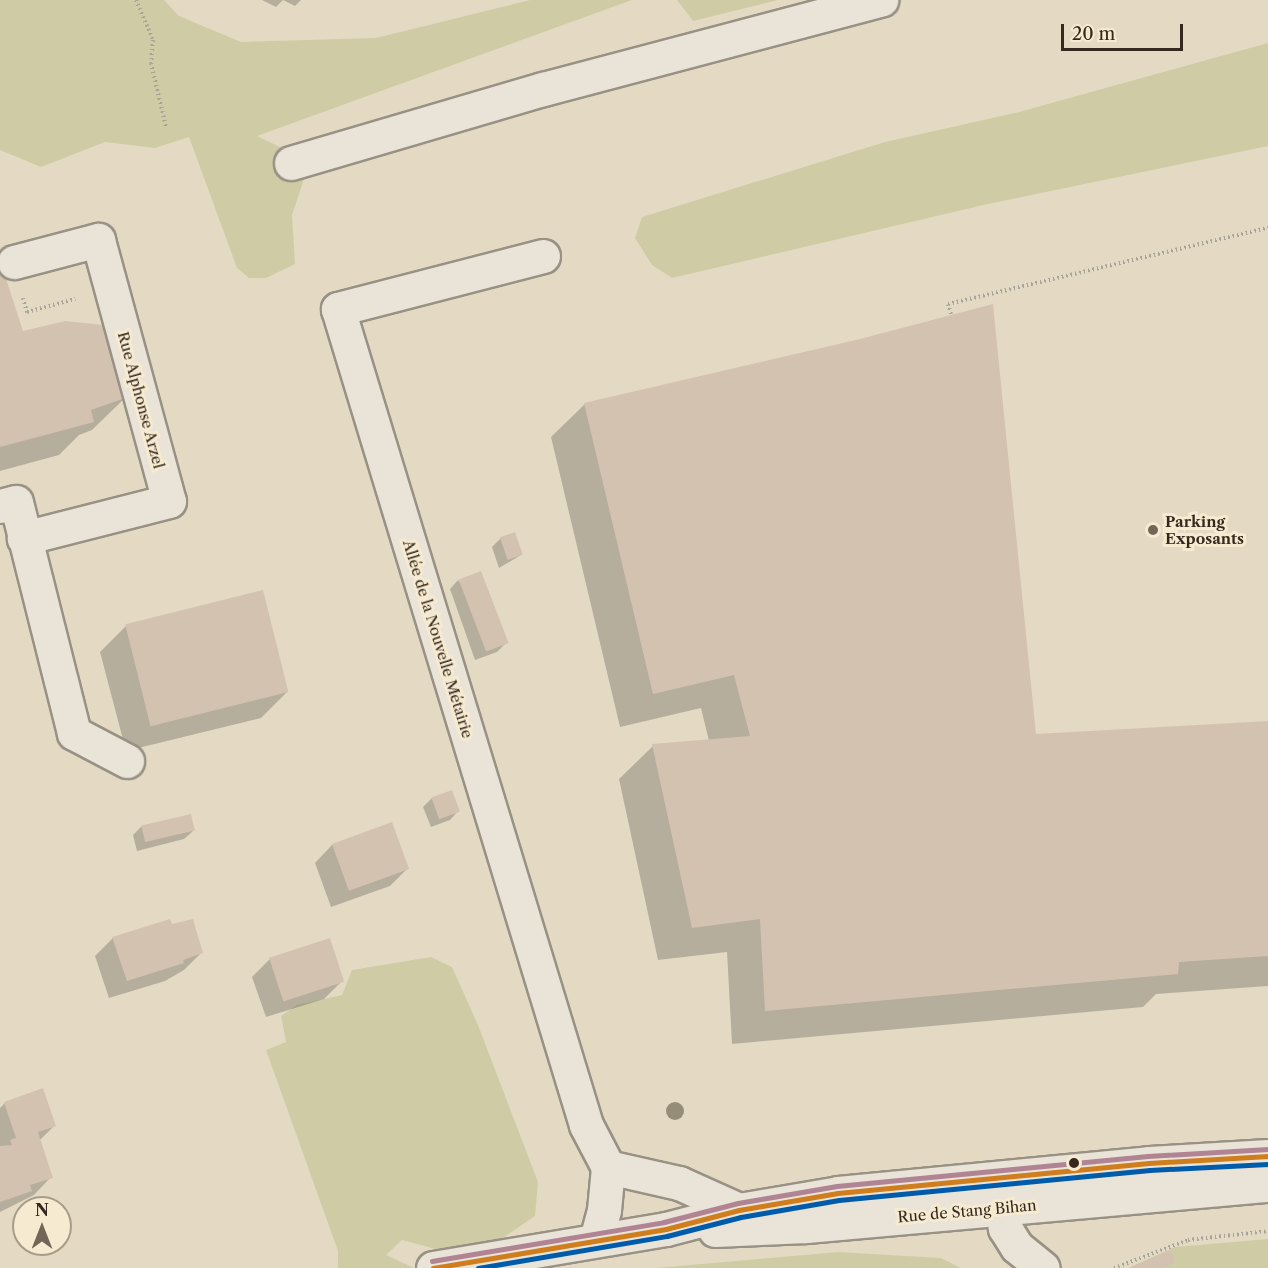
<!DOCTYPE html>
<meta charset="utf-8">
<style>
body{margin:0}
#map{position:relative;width:1268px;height:1268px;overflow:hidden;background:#e4dac4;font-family:"Libre Caslon Text",serif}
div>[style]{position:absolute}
.green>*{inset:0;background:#cfcca5}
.shadow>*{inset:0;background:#0003}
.building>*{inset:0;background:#d4c2b1;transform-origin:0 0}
.path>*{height:4px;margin-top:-2px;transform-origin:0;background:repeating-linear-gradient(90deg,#a8a49a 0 1.5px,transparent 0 4.5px)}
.roads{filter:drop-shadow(2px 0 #989184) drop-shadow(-2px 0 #989184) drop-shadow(0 2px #989184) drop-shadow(0 -2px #989184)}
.minor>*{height:33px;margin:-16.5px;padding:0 16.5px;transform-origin:16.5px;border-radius:16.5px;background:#e9e3d8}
.bus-1>*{height:4.5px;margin:-2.25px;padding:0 2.25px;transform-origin:2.25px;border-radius:2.25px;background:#d07e1d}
.bus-2>*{height:4.5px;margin:-2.25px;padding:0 2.25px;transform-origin:2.25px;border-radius:2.25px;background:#005caa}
.bus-3>*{height:4.5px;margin:-2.25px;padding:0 2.25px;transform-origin:2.25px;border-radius:2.25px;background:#b18494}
.trees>*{width:18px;height:18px;margin:-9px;border-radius:50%;background:#968d78}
.dots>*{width:16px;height:16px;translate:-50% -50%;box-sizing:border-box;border:3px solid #f6ead0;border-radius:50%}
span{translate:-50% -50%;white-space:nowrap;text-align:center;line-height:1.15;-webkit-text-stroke:6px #f6ead0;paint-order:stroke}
.street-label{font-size:15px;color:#34281f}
.poi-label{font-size:15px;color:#34281f;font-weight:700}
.left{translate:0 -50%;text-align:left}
.north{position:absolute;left:12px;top:1196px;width:60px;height:60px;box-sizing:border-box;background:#f6ead0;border:2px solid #a89c89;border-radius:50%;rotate:0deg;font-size:16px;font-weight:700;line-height:24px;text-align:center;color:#34281f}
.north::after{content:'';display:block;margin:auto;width:21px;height:27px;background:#726659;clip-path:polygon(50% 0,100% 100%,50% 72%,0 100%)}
.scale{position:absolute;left:1061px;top:24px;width:122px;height:27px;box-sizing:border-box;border:3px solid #34281f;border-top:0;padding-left:8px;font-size:18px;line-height:21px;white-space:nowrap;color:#34281f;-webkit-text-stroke:4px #f6ead0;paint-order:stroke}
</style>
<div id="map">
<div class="green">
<div style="clip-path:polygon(0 0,164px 0,179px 16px,241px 42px,376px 38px,530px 0,632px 0,257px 136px,286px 150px,306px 173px,292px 215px,295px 264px,266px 278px,249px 278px,237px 268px,189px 137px,155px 148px,105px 142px,41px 167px,0 150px)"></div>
<div style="clip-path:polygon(677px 0,778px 0,693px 21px)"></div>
<div style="clip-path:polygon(1268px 43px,1268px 146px,988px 204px,672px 278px,652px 265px,635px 238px,642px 217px,885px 142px,1019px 112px)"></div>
<div style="clip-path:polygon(431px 957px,452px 967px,478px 1025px,538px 1182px,535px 1216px,494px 1244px,447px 1252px,402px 1240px,386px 1255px,414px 1268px,338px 1268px,338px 1251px,266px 1050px,286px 1042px,281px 1016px,297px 1005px,342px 995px,352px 970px)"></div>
<div style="clip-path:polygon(1268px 1239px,1268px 1268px,1128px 1268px,1175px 1247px)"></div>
<div style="clip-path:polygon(838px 1252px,941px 1258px,961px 1268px,656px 1268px)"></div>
</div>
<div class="shadow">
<div style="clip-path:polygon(262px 0,283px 0,276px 7px)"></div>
<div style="clip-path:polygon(283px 0,301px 0,295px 6px)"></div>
<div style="clip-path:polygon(0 263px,22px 333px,126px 397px,92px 430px,79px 435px,59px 455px,0 471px)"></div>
<div style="clip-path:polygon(585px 404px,1035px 736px,1268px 722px,1268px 986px,1156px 994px,1143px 1007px,732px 1044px,727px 952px,658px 960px,619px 779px,653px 746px,709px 741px,701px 708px,620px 727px,551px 437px)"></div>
<div style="clip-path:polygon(501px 538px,521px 555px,499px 568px,492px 547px)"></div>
<div style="clip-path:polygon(458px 580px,506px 643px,497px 652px,475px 660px,450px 589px)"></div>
<div style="clip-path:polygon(126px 626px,287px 692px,261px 718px,126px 751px,100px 652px)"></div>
<div style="clip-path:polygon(432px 798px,458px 811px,450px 820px,431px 827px,423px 807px)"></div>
<div style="clip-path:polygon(391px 824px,408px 868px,390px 886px,331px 907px,315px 863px,332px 845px)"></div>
<div style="clip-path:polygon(142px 826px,193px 831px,184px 839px,137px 851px,133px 835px)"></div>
<div style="clip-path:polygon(171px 926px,202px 952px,184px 970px,165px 981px,109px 998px,95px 956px,113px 938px)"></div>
<div style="clip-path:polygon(270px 959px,342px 981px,324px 999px,266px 1017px,252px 977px)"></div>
<div style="clip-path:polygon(5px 1103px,54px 1126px,39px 1141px,51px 1177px,34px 1195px,0 1212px,0 1108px)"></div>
</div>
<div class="building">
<div style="clip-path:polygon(0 260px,23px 331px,65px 321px,103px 325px,128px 397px,91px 410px,94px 422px,0 447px)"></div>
<div style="clip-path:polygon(993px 304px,1036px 734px,1268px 721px,1268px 956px,1179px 962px,1178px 974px,765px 1011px,760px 919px,692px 928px,652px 744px,750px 736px,734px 675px,653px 694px,584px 403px,860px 339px)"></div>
<div style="left:515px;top:532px;width:24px;height:16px;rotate:71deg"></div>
<div style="left:481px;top:571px;width:77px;height:24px;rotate:69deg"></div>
<div style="left:263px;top:590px;width:105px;height:142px;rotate:76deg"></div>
<div style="left:452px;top:790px;width:23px;height:22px;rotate:70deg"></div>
<div style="left:191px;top:814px;width:17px;height:51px;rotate:77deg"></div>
<div style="left:392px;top:822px;width:50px;height:64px;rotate:70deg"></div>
<div style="clip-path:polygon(170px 919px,172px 924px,193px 919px,203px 953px,183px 960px,184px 963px,127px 981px,112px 937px)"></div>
<div style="left:330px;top:938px;width:46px;height:64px;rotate:72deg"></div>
<div style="clip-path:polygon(43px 1088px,56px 1126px,38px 1132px,53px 1178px,30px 1185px,32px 1191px,0 1202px,0 1146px,12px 1145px,10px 1140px,16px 1138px,4px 1102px)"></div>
<div style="clip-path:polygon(1171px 1250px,1175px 1263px,1163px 1268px,1129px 1268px)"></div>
</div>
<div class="path">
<div style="left:136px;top:0;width:43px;rotate:67deg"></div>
<div style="left:153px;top:40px;width:23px;rotate:95deg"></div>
<div style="left:151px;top:63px;width:66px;rotate:76.8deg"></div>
<div style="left:23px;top:298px;width:15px;rotate:74deg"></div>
<div style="left:27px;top:312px;width:50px;rotate:-15.2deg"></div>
<div style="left:951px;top:314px;width:10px;rotate:-107deg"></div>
<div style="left:948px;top:304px;width:329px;rotate:-13.4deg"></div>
<div style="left:1114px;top:1268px;width:79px;rotate:-20.7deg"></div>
<div style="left:1188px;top:1240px;width:81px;rotate:-6.4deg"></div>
</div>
<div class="roads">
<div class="minor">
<div style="left:291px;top:163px;width:263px;rotate:-16.4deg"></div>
<div style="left:543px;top:89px;width:350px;rotate:-14.8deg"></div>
<div style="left:543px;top:256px;width:212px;rotate:165.5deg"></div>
<div style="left:338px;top:309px;width:853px;rotate:73.09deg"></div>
<div style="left:586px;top:1125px;width:47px;rotate:62.4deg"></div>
<div style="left:608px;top:1167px;width:43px;rotate:95.3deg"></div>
<div style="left:604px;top:1210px;width:30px;rotate:105deg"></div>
<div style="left:14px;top:262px;width:87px;rotate:-14.7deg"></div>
<div style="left:98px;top:240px;width:270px;rotate:74.8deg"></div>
<div style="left:169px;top:501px;width:150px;rotate:165.7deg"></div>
<div style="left:0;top:506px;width:16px;rotate:-14deg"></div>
<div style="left:16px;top:502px;width:238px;rotate:75.9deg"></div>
<div style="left:74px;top:733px;width:60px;rotate:27.8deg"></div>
<div style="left:608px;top:1167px;width:73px;rotate:12.7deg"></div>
<div style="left:679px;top:1183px;width:66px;rotate:24.2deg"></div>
<div style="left:998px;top:1189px;width:40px;rotate:80deg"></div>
<div style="left:1005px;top:1228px;width:22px;rotate:58deg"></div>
<div style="left:1017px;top:1247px;width:33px;rotate:39deg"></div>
<div style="left:715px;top:1230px;width:91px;rotate:-2.5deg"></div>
<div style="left:806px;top:1226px;width:464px;rotate:-5.1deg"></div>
<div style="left:433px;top:1268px;width:236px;rotate:-9.5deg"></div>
<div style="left:666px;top:1229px;width:75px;rotate:-14.6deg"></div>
<div style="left:739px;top:1210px;width:100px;rotate:-9.7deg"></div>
<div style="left:838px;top:1193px;width:312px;rotate:-5.5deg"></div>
<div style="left:1149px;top:1163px;width:119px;rotate:-3.4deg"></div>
</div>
</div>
<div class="bus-1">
<div style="left:433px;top:1268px;width:236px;rotate:-9.5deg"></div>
<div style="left:666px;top:1229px;width:75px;rotate:-14.6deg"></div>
<div style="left:739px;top:1210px;width:100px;rotate:-9.7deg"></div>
<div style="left:838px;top:1193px;width:312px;rotate:-5.5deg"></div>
<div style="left:1149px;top:1163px;width:119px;rotate:-3.4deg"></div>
</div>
<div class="bus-2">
<div style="left:478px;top:1268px;width:192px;rotate:-9.6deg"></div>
<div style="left:667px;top:1236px;width:76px;rotate:-14.4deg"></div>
<div style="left:741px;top:1217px;width:99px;rotate:-9.8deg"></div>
<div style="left:839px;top:1200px;width:312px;rotate:-5.5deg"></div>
<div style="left:1150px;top:1170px;width:118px;rotate:-2.9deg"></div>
</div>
<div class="bus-3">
<div style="left:432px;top:1261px;width:235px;rotate:-9.5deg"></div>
<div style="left:664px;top:1222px;width:76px;rotate:-14.4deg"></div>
<div style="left:738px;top:1203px;width:100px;rotate:-9.7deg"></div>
<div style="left:837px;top:1186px;width:312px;rotate:-5.5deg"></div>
<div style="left:1148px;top:1156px;width:120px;rotate:-3.3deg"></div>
</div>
<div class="trees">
<div style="left:675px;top:1111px"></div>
</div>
<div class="dots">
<div style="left:1153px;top:530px;background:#726659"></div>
<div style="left:1074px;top:1163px;background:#34281f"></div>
</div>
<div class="street-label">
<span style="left:141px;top:400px;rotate:75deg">Rue Alphonse Arzel</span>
<span style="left:438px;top:639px;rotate:73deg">Allée de la Nouvelle Métairie</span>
<span style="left:967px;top:1211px;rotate:-5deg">Rue de Stang Bihan</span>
</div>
<div class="poi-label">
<span class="left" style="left:1165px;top:530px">Parking<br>Exposants</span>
</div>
<div class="north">N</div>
<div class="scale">20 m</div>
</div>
